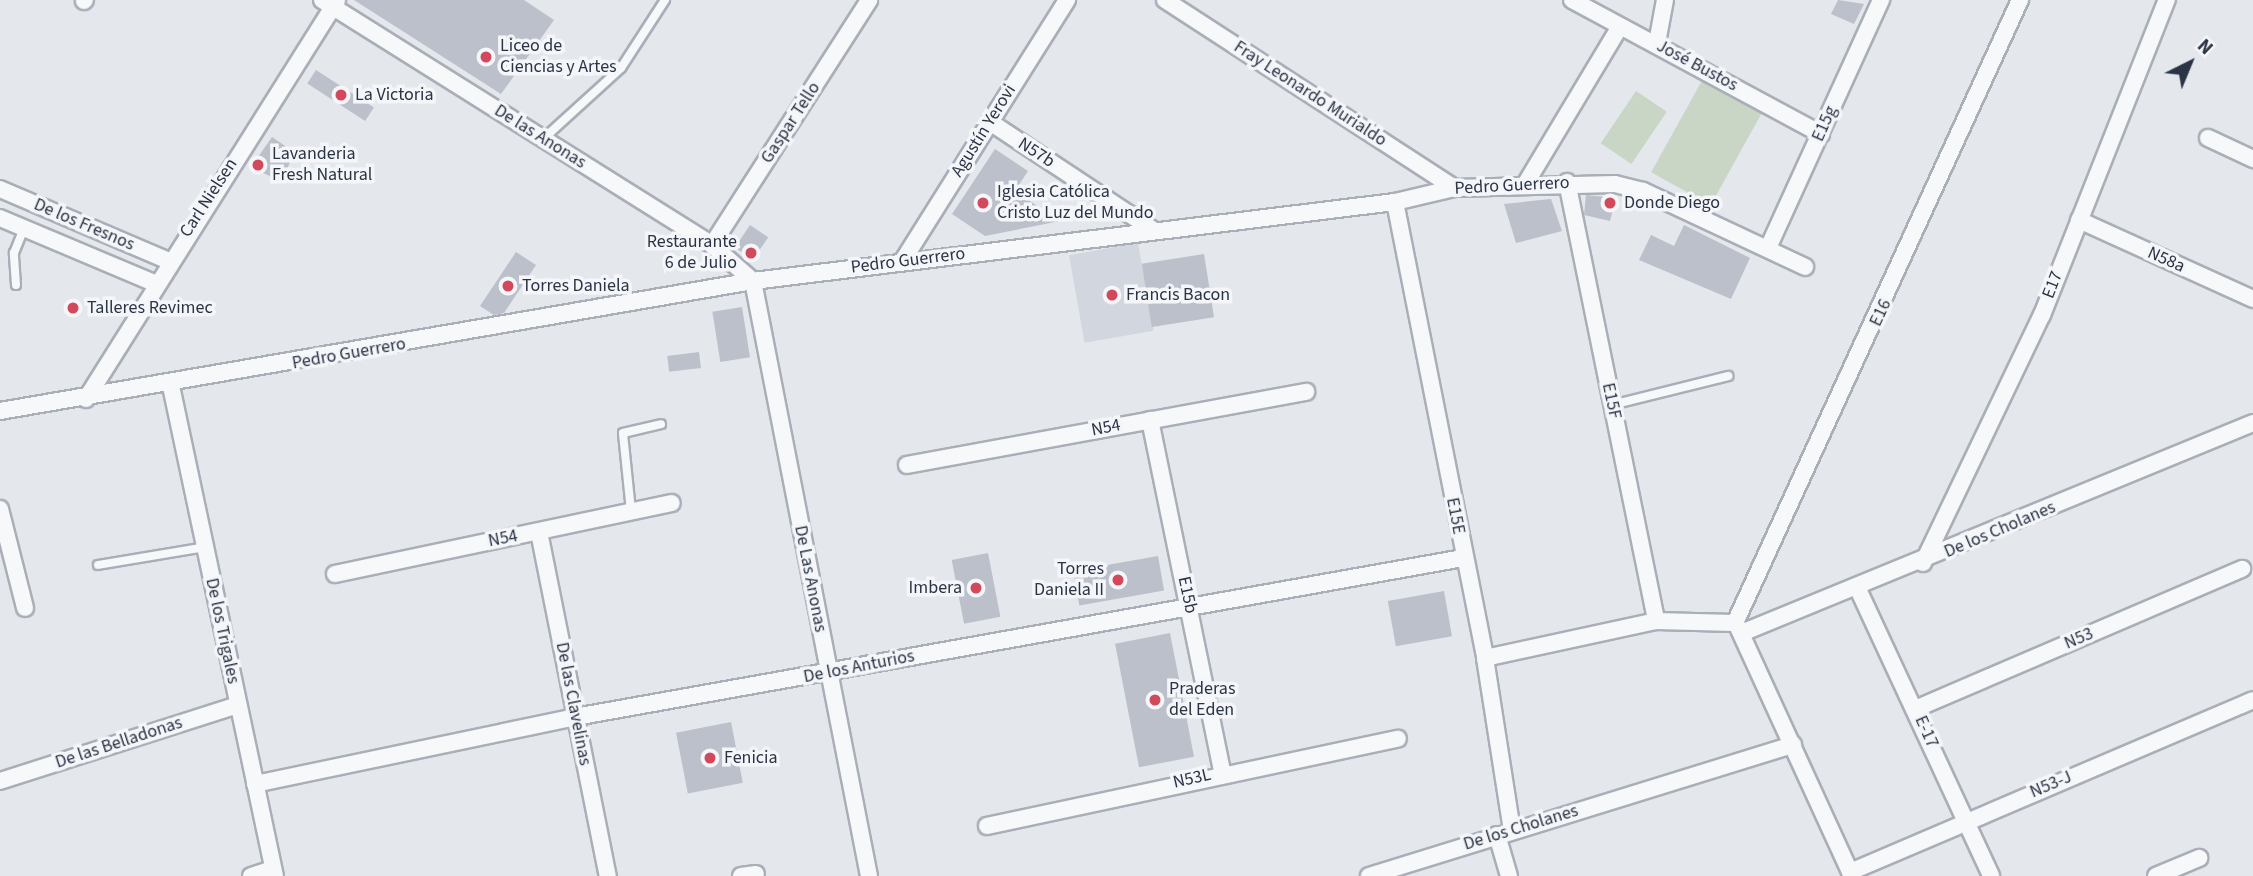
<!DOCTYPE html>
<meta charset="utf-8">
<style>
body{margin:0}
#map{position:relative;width:2253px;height:876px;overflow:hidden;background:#e4e7ec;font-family:"Source Sans 3",sans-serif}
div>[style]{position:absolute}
.built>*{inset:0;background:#d2d6de;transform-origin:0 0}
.green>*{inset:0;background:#c9d6c5;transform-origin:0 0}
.building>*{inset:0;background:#bbc0ca;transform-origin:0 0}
.roads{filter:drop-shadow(2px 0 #a9aeb7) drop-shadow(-2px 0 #a9aeb7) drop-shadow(0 2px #a9aeb7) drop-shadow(0 -2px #a9aeb7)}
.service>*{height:8px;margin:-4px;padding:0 4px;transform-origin:4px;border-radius:4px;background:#f7f8fa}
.minor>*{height:16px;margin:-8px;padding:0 8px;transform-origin:8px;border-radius:8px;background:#f7f8fa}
.dots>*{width:19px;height:19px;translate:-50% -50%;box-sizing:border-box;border:4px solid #f4f6f9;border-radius:50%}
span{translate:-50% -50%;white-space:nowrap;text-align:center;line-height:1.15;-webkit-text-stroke:7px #f4f6f9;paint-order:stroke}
.poi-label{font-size:18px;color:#2b3445}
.left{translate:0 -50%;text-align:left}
.right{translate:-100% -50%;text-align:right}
.street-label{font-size:18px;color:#2b3445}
.north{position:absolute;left:2155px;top:28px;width:70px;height:70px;-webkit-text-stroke:5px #f4f6f9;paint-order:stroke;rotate:43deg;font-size:19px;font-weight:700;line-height:28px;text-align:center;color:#2b3445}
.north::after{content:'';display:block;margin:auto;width:24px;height:32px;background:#2b3445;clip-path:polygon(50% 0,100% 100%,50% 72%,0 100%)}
</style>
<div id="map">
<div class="built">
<div style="left:1138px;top:243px;width:89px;height:70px;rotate:80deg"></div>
</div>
<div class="green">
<div style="left:1704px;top:77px;width:68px;height:109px;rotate:29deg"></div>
<div style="left:1636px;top:91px;width:37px;height:63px;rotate:34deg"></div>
</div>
<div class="building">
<div style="clip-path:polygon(354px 0,524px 0,554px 20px,501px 94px)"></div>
<div style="clip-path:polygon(1838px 0,1864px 4px,1854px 24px,1831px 14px)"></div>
<div style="left:316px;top:70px;width:69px;height:16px;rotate:33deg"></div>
<div style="clip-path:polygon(272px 137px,294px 152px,282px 182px,251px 167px)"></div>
<div style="clip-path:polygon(995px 149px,1028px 171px,1015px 191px,1060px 221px,985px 236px,952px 214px)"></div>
<div style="clip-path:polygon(1586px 195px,1616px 198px,1610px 221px,1584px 215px)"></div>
<div style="clip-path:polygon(1551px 199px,1562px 231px,1516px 243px,1504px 204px)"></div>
<div style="left:750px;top:225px;width:22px;height:27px;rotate:34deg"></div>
<div style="clip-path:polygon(1684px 225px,1750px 258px,1731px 299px,1639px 260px,1651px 235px,1674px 246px)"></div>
<div style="clip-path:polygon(516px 252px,536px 265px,504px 313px,494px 315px,480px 306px)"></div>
<div style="left:1204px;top:254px;width:64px;height:63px;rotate:81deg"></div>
<div style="left:742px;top:307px;width:51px;height:30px;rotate:81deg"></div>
<div style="left:699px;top:352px;width:16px;height:32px;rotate:83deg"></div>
<div style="left:988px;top:553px;width:65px;height:37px;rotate:79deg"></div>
<div style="left:1158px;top:556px;width:35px;height:86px;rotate:80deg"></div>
<div style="left:1444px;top:591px;width:46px;height:57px;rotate:80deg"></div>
<div style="left:1170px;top:633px;width:126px;height:56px;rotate:79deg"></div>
<div style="left:731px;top:722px;width:62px;height:56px;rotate:79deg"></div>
</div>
<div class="roads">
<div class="service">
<div style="left:543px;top:139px;width:105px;rotate:-42.3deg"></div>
<div style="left:621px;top:68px;width:81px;rotate:-57.1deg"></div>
<div style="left:16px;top:285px;width:32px;rotate:-94deg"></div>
<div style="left:14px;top:253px;width:27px;rotate:-68deg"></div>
<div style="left:1612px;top:405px;width:120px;rotate:-14deg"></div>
<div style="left:631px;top:511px;width:78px;rotate:-95.9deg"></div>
<div style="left:623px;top:433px;width:39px;rotate:-13deg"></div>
<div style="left:98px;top:565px;width:109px;rotate:-9.5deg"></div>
</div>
<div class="minor">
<div style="left:322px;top:0;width:461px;rotate:32.1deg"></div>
<div style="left:712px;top:245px;width:55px;rotate:41.3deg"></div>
<div style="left:1165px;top:0;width:345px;rotate:33deg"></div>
<div style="left:1572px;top:0;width:283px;rotate:28.3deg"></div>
<div style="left:84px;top:1px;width:1px;rotate:-45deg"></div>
<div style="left:1657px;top:43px;width:44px;rotate:-79.5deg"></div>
<div style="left:990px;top:122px;width:196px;rotate:33.5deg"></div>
<div style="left:2208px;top:138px;width:50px;rotate:25deg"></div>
<div style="left:1567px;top:182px;width:448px;rotate:78.5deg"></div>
<div style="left:1526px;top:183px;width:179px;rotate:-59deg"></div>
<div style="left:0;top:189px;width:184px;rotate:23.1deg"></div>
<div style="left:1395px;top:202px;width:465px;rotate:78.8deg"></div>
<div style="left:1485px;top:658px;width:174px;rotate:81.1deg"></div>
<div style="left:0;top:218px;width:167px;rotate:22.9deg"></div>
<div style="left:2079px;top:220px;width:191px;rotate:24.4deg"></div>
<div style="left:712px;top:245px;width:291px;rotate:-57.3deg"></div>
<div style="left:1768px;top:248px;width:273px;rotate:-65.5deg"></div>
<div style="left:902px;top:262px;width:310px;rotate:-57.8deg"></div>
<div style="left:753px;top:281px;width:606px;rotate:78.97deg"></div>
<div style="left:171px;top:386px;width:501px;rotate:78.02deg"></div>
<div style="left:86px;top:399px;width:471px;rotate:-57.8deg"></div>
<div style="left:0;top:411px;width:764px;rotate:-9.8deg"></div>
<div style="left:753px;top:281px;width:647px;rotate:-7.02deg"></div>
<div style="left:1395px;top:202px;width:61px;rotate:-13.3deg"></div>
<div style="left:1454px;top:188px;width:161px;rotate:-1.4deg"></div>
<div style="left:1615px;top:184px;width:29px;rotate:14deg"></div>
<div style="left:1643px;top:191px;width:179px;rotate:25.1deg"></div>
<div style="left:1150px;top:420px;width:359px;rotate:78.4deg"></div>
<div style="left:907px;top:465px;width:406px;rotate:-10.4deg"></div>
<div style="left:0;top:509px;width:102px;rotate:75.8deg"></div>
<div style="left:539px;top:532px;width:351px;rotate:78.7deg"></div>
<div style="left:1923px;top:563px;width:275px;rotate:-64.4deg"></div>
<div style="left:2042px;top:315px;width:339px;rotate:-68.4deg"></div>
<div style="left:335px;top:574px;width:344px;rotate:-11.9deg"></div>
<div style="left:1858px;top:589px;width:316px;rotate:65.1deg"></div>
<div style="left:1735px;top:623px;width:685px;rotate:-65.42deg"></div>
<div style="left:1737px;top:625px;width:276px;rotate:65.4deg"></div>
<div style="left:1744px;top:632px;width:550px;rotate:-22.32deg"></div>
<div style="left:1485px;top:658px;width:175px;rotate:-12.2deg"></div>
<div style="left:1656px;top:621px;width:79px;rotate:1.5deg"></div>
<div style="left:1915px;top:709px;width:356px;rotate:-23.2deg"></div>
<div style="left:0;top:781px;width:250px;rotate:-17.7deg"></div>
<div style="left:255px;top:784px;width:327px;rotate:-11.8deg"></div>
<div style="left:575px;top:717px;width:902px;rotate:-10.15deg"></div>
<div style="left:987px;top:826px;width:420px;rotate:-12deg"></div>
<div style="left:1497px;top:835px;width:43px;rotate:73.7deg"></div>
<div style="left:1850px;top:872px;width:438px;rotate:-23.1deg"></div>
<div style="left:251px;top:876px;width:23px;rotate:-18deg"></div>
<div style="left:741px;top:876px;width:15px;rotate:-8deg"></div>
<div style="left:1369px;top:876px;width:444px;rotate:-17.2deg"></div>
<div style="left:2156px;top:876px;width:47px;rotate:-22.7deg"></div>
</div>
</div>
<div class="dots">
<div style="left:486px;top:57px;background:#d1495b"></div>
<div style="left:341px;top:95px;background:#d1495b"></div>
<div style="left:258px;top:165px;background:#d1495b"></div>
<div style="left:983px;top:203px;background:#d1495b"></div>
<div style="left:1610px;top:203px;background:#d1495b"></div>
<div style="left:751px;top:253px;background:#d1495b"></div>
<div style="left:508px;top:286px;background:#d1495b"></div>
<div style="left:1112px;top:295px;background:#d1495b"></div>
<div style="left:73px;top:308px;background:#d1495b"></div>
<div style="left:1118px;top:580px;background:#d1495b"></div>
<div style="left:976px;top:588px;background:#d1495b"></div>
<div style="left:1155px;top:700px;background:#d1495b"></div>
<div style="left:710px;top:758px;background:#d1495b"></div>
</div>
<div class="poi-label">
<span class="left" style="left:500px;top:57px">Liceo de<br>Ciencias y Artes</span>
<span class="left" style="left:355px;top:95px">La Victoria</span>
<span class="left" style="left:272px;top:165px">Lavanderia<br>Fresh Natural</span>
<span class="left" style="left:997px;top:203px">Iglesia Católica<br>Cristo Luz del Mundo</span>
<span class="left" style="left:1624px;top:203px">Donde Diego</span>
<span class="right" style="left:737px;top:253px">Restaurante<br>6 de Julio</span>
<span class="left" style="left:522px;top:286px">Torres Daniela</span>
<span class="left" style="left:1126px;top:295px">Francis Bacon</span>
<span class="left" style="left:87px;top:308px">Talleres Revimec</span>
<span class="right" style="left:1104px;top:580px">Torres<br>Daniela II</span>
<span class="right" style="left:962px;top:588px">Imbera</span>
<span class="left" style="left:1169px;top:700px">Praderas<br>del Eden</span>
<span class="left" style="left:724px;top:758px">Fenicia</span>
</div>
<div class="street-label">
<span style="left:1697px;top:66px;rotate:28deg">José Bustos</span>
<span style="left:1310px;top:94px;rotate:33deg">Fray Leonardo Murialdo</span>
<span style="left:791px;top:123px;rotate:-57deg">Gaspar Tello</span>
<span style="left:1825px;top:124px;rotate:-66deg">E15g</span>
<span style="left:984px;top:131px;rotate:-58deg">Agustín Yerovi</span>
<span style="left:540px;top:137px;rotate:32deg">De las Anonas</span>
<span style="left:1036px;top:153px;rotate:33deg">N57b</span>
<span style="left:1512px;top:186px;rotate:-3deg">Pedro Guerrero</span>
<span style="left:209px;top:198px;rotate:-57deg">Carl Nielsen</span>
<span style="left:84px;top:225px;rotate:23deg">De los Fresnos</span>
<span style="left:2166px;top:260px;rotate:24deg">N58a</span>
<span style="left:908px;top:261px;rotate:-7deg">Pedro Guerrero</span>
<span style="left:2053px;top:285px;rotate:-69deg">E17</span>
<span style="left:1881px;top:313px;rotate:-65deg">E16</span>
<span style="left:349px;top:354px;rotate:-10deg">Pedro Guerrero</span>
<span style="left:1611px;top:401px;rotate:78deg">E15F</span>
<span style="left:1106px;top:428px;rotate:-11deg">N54</span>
<span style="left:1455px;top:516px;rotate:79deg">E15E</span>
<span style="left:2000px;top:530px;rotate:-23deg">De los Cholanes</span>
<span style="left:503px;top:539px;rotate:-11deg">N54</span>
<span style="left:810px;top:579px;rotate:79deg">De Las Anonas</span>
<span style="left:1187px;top:595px;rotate:78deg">E15b</span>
<span style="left:222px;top:631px;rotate:78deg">De los Trigales</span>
<span style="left:2079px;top:639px;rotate:-23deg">N53</span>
<span style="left:859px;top:667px;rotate:-11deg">De los Anturios</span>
<span style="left:573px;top:704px;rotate:79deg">De las Clavelinas</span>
<span style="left:1926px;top:732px;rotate:66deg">E-17</span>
<span style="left:119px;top:743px;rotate:-18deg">De las Belladonas</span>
<span style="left:1192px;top:779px;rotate:-13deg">N53L</span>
<span style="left:2051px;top:785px;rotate:-23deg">N53-J</span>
<span style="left:1521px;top:828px;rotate:-17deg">De los Cholanes</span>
</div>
<div class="north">N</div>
</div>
